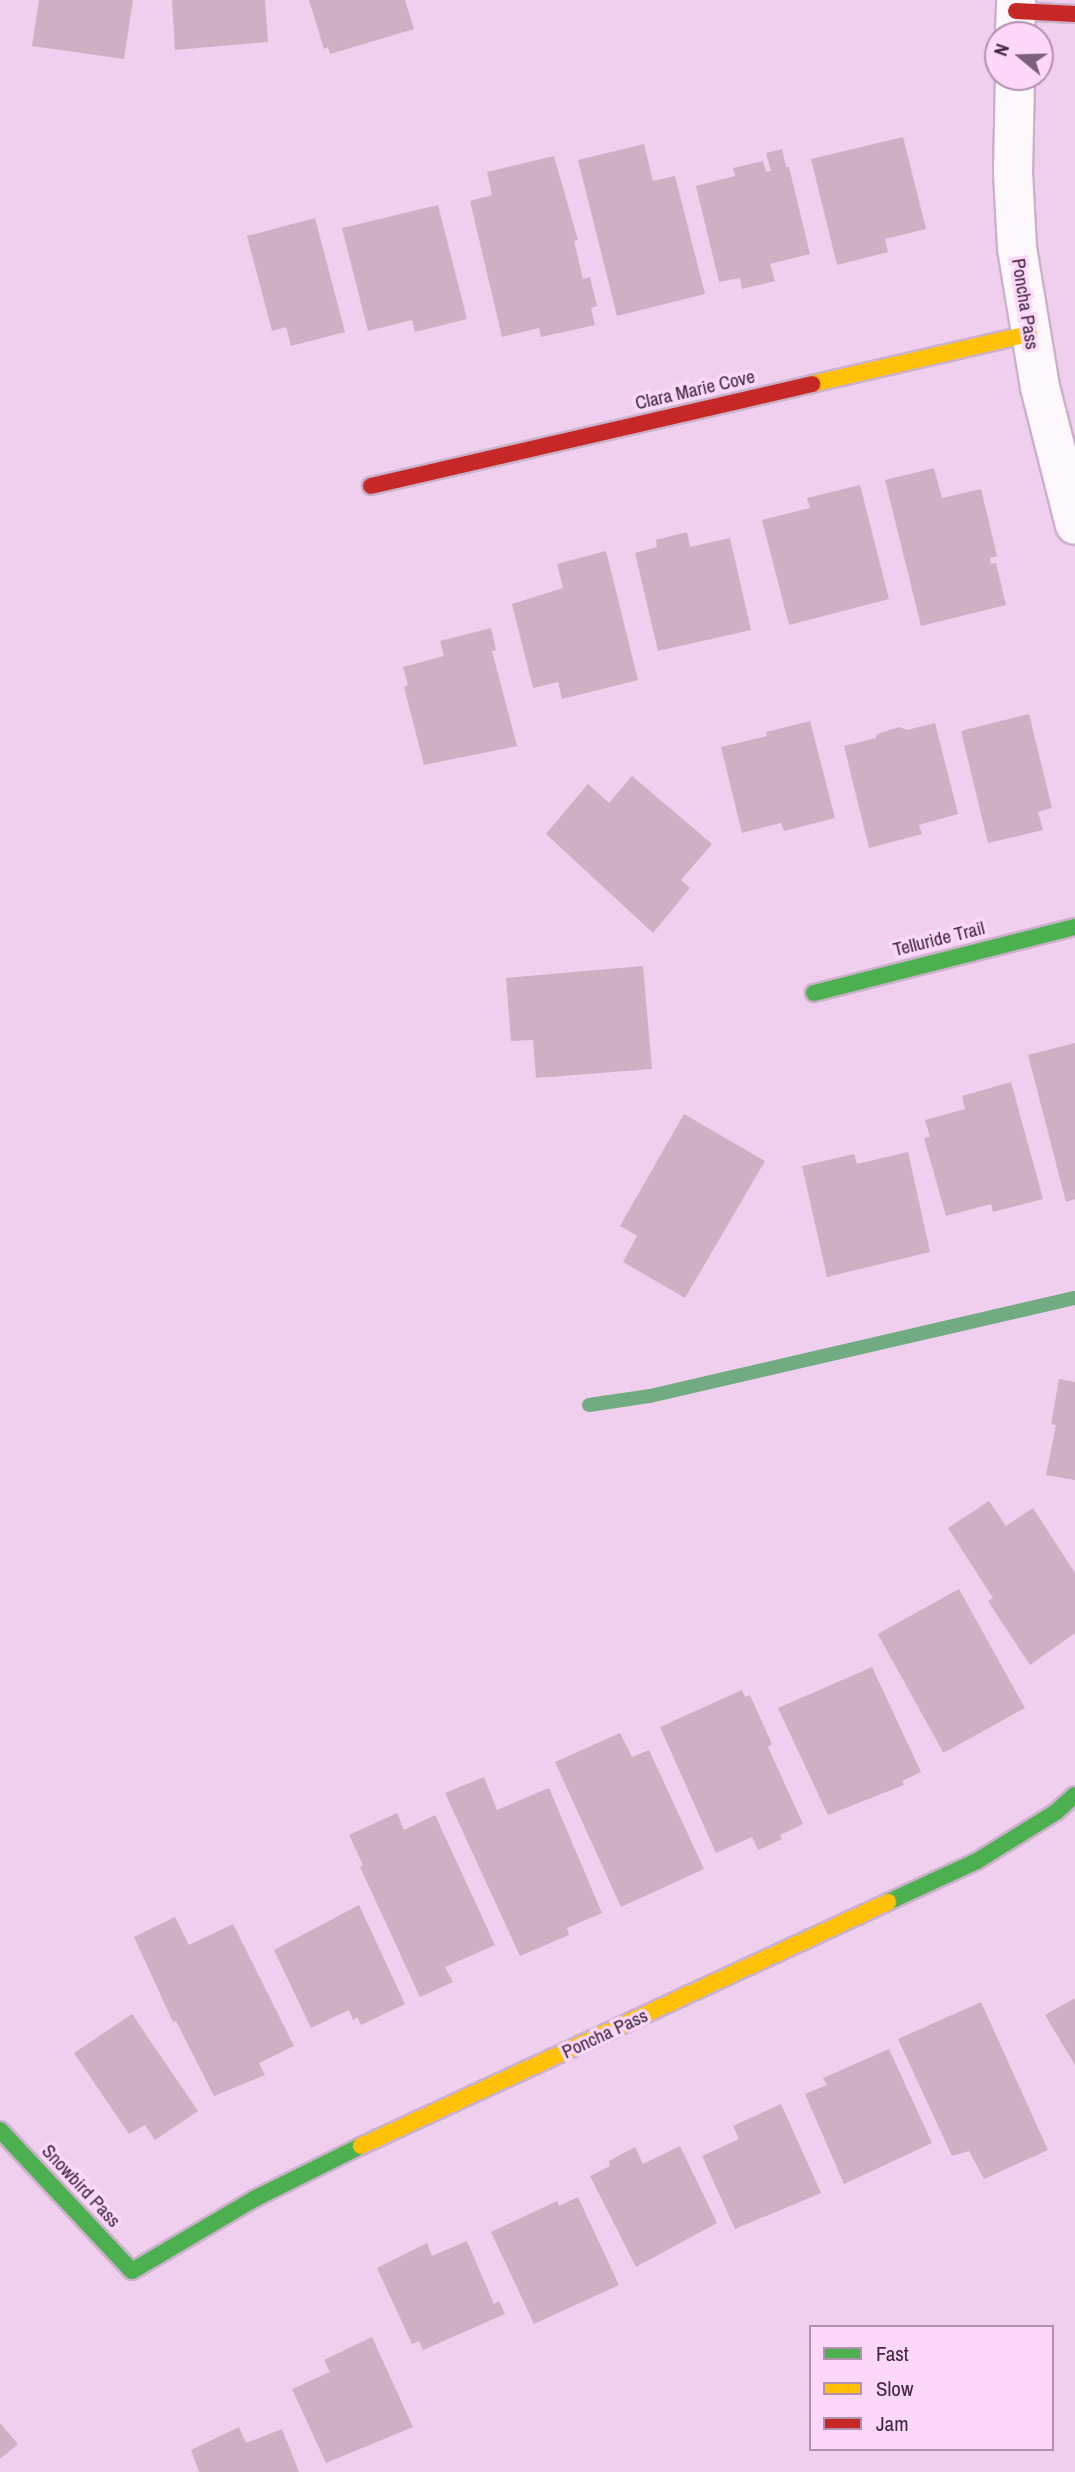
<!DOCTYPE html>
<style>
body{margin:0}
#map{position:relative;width:1075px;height:2472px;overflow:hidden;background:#f0ceed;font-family:"Archivo Narrow",sans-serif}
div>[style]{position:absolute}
.stream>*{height:14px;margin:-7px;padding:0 7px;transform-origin:7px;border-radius:7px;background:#71ab82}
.building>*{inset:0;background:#cdb0c4;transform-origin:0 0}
.roads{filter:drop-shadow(2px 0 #cbb1c9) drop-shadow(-2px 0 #cbb1c9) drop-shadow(0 2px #cbb1c9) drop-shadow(0 -2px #cbb1c9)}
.street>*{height:38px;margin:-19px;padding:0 19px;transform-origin:19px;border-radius:19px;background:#fdf8fc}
.fast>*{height:16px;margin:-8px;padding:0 8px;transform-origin:8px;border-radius:8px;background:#4caf50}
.slow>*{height:16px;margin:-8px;padding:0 8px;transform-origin:8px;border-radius:8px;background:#ffc107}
.jam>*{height:16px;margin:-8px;padding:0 8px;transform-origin:8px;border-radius:8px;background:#c62828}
span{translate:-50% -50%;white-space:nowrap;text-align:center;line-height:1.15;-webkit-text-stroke:7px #fdd7f9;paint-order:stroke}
.street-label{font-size:19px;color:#3f273d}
.legend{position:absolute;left:809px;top:2325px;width:245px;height:126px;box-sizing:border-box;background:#fdd7f9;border:2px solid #b191ae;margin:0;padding:9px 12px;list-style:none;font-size:21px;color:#3f273d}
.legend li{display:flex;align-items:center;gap:14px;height:35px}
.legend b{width:35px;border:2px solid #b191ae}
.north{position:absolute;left:984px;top:21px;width:70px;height:70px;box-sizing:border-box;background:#fdd7f9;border:2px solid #b191ae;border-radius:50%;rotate:289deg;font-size:19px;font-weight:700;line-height:28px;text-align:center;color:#3f273d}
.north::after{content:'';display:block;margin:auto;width:24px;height:32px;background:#7d617b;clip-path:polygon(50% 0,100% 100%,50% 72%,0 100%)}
</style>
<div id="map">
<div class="stream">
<div style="left:589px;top:1405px;width:62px;rotate:-8.4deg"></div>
<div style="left:650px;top:1396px;width:436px;rotate:-13deg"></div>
</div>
<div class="building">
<div style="clip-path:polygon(39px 0,133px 0,124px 59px,32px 46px)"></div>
<div style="clip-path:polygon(172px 0,265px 0,268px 42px,175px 50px)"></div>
<div style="clip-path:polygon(309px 0,405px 0,414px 29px,330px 54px,328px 47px,324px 49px)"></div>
<div style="clip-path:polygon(903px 137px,926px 229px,885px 239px,888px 252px,837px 265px,811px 159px)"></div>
<div style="clip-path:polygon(644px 144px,653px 181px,675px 176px,705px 294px,617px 316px,578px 160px)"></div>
<div style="clip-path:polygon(782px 149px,786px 167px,789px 167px,810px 254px,770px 264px,775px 281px,742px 289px,740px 278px,719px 282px,696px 186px,735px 176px,733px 168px,763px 161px,766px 172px,771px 171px,766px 153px)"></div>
<div style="clip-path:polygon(554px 156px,578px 240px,574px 241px,583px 279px,590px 277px,597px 306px,591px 308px,595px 325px,541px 337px,539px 328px,502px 337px,470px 201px,492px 195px,487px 172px)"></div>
<div style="clip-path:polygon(438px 205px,467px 319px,415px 332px,412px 320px,368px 331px,342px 228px)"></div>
<div style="clip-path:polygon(315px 218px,345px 332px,291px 346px,286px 327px,272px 331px,247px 236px)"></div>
<div style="clip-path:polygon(934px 468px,942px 498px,981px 489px,997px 556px,990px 558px,991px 564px,996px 563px,1006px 605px,921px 626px,885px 480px)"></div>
<div style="clip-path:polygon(860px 485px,889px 599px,789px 625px,762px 520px,810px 508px,807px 498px)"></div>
<div style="clip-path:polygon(687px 532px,690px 547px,730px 538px,751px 630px,658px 651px,635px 553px,657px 547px,656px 540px)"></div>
<div style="clip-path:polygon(606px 551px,638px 680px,562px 699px,558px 682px,533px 688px,512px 604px,563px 588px,557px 564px)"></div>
<div style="clip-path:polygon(491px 628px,496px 650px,492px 651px,517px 746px,424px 765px,404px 687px,408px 685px,403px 667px,444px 656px,440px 641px)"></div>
<div style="clip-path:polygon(1029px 714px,1052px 808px,1038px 812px,1043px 830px,988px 843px,961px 731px)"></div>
<div style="clip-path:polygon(810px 721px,835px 818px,784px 831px,781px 823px,742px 833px,721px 747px,767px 736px,766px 732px)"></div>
<div style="clip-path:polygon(935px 723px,958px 814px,919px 825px,922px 834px,869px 848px,844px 746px,876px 738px,877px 734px,899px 727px,907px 730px)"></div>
<div style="clip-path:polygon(632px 776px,712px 844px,681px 880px,690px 888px,653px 933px,546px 834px,588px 784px,609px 803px)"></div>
<div style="clip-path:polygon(643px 966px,652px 1069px,536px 1078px,533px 1040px,511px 1041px,506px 978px)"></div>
<div style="clip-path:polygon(1075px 1043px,1075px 1199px,1066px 1202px,1028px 1055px)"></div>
<div style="clip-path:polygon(1011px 1082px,1043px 1199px,993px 1212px,991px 1204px,946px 1216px,924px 1138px,930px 1137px,925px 1120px,965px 1109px,962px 1096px)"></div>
<div style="clip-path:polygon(684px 1114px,765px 1161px,685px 1298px,623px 1262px,637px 1236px,620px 1226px)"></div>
<div style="clip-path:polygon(908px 1152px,930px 1252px,827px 1277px,802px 1166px,854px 1154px,857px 1164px)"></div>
<div style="clip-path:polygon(1059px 1379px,1075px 1382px,1075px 1480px,1046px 1475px,1056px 1425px,1051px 1424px)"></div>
<div style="clip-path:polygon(989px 1501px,1006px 1526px,1033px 1508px,1075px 1573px,1075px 1633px,1030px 1665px,988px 1601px,993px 1598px,948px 1528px)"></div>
<div style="left:959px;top:1589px;width:136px;height:93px;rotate:61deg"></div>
<div style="clip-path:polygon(872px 1667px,921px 1772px,902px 1781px,904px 1785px,828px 1815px,778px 1708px)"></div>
<div style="clip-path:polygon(742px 1690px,745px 1697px,750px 1695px,772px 1744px,768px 1747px,803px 1824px,780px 1835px,782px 1839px,758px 1850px,752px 1837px,716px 1853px,660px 1727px)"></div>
<div style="clip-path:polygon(620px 1733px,632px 1757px,649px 1750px,704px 1869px,621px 1907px,555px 1762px)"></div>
<div style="clip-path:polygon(484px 1777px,497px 1810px,549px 1788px,602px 1913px,567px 1928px,569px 1935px,520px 1956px,445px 1793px)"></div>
<div style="clip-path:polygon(397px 1813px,404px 1830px,435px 1815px,495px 1945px,445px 1967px,453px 1982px,420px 1997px,360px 1867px,363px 1865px,349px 1835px)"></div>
<div style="clip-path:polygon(359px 1905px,405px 2004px,361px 2025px,357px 2017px,353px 2020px,349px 2010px,311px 2028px,274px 1950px)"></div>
<div style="clip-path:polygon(175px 1917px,189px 1945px,233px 1924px,294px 2046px,259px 2063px,265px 2075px,214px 2096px,176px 2021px,173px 2022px,134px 1937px)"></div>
<div style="clip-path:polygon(1075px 1998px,1075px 2065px,1045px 2015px)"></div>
<div style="clip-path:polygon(981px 2002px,1048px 2150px,984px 2179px,969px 2151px,952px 2156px,898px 2039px)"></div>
<div style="clip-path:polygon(132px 2014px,198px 2111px,155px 2140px,145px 2125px,129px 2134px,74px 2053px)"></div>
<div style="clip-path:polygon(889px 2049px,932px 2143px,844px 2184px,805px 2094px,827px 2085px,823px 2078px)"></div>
<div style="clip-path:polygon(781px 2104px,821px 2193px,735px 2229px,702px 2156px,739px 2139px,733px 2126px)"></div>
<div style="clip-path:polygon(680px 2146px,717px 2223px,636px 2267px,590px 2176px,610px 2166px,609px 2161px,635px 2147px,643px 2164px)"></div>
<div style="clip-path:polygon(578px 2197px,619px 2285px,534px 2324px,491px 2232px,557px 2201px,559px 2206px)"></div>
<div style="clip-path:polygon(467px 2241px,494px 2304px,499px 2301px,505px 2314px,423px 2350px,419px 2341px,412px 2344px,377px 2268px,427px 2243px,432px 2256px)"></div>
<div style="clip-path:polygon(372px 2337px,413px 2427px,326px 2463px,292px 2389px,330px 2372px,324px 2360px)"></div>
<div style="clip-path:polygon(0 2423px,18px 2444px,0 2459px)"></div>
<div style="clip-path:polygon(239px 2427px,246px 2443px,282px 2429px,299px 2472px,199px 2472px,191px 2450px)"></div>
</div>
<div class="roads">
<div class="street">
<div style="left:1015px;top:35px;width:35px;rotate:-88deg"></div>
<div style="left:1015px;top:77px;width:96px;rotate:91.2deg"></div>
<div style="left:1013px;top:173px;width:75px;rotate:86.9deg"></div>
<div style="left:1017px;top:248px;width:141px;rotate:80.6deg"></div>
<div style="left:1040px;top:387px;width:142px;rotate:75.8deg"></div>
</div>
<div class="fast">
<div style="left:814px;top:993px;width:269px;rotate:-14.2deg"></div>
<div style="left:888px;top:1902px;width:98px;rotate:-24.7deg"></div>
<div style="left:977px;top:1861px;width:93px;rotate:-31.8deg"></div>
<div style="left:1056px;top:1812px;width:25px;rotate:-42deg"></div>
<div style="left:0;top:2130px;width:193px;rotate:46.9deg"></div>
<div style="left:132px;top:2271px;width:142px;rotate:-30.5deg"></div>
<div style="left:254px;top:2199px;width:119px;rotate:-26.4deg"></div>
</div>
<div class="slow">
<div style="left:812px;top:384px;width:223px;rotate:-13deg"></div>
<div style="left:361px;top:2146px;width:581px;rotate:-24.84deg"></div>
</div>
<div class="jam">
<div style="left:1016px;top:11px;width:59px;rotate:2.9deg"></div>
<div style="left:371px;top:486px;width:453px;rotate:-13deg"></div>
</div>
</div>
<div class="street-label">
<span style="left:1025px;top:304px;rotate:81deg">Poncha Pass</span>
<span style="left:695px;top:390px;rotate:-13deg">Clara Marie Cove</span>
<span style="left:939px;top:939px;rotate:-14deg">Telluride Trail</span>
<span style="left:605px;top:2034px;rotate:-25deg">Poncha Pass</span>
<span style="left:81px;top:2186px;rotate:47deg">Snowbird Pass</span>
</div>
<ul class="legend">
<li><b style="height:9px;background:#4caf50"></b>Fast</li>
<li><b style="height:9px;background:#ffc107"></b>Slow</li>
<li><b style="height:9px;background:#c62828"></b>Jam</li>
</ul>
<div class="north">N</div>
</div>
